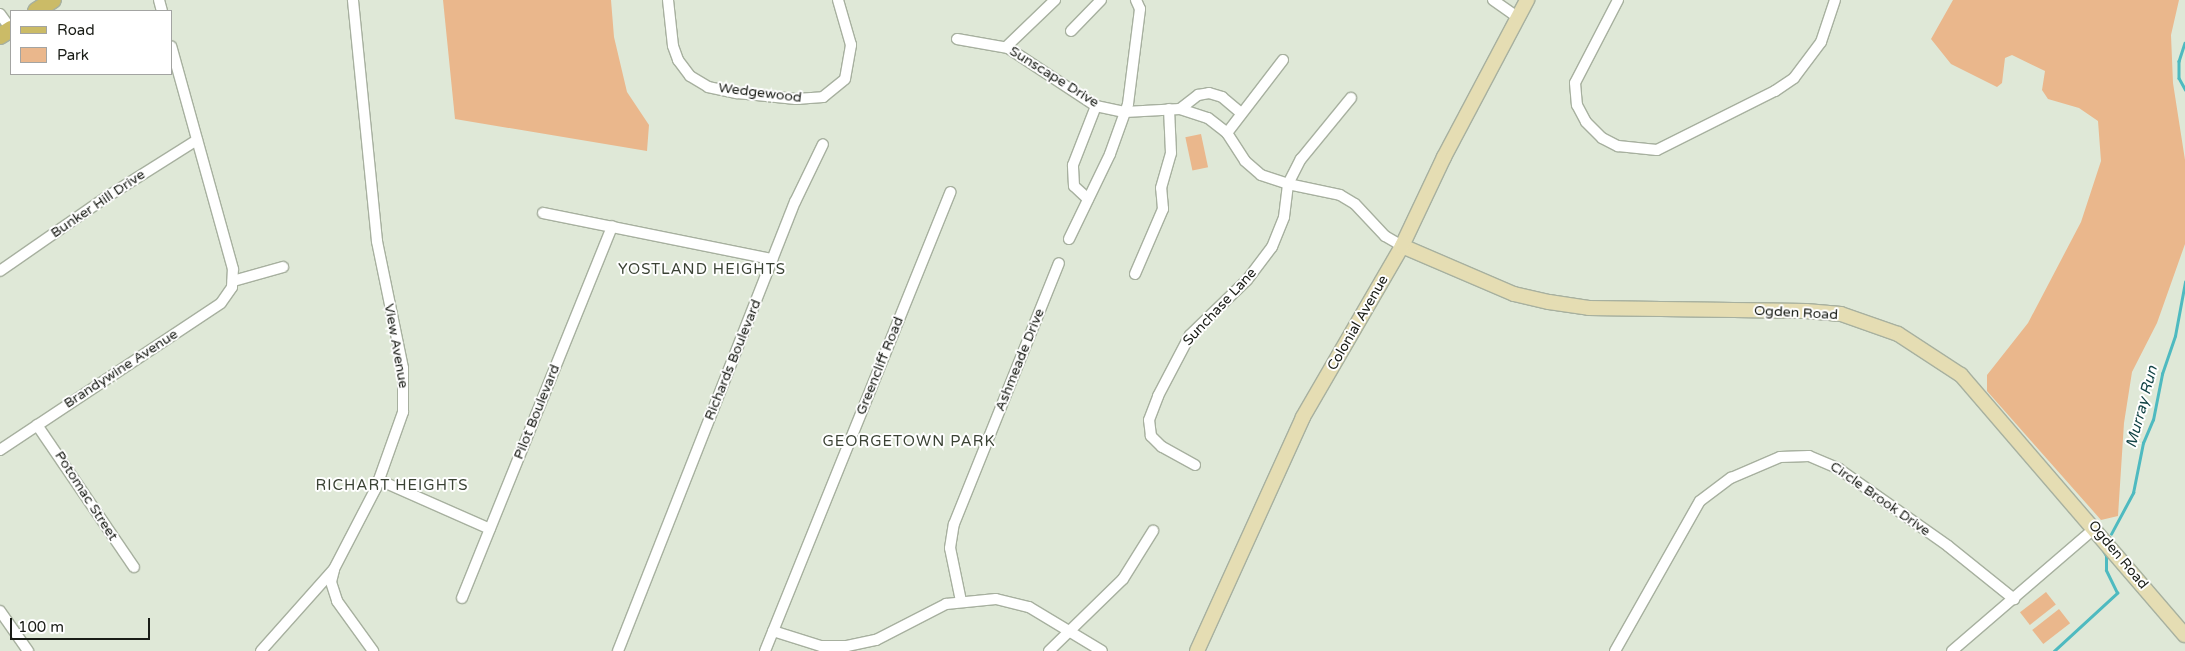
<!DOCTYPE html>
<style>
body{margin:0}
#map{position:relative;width:2185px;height:651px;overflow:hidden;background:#dfe8d7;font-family:"Varela Round",sans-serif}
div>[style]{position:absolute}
.green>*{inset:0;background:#eab78c;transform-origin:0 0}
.stream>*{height:2.5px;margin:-1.25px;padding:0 1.25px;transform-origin:1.25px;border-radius:1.25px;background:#4ebac0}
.roads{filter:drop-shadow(1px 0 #a7b09f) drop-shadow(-1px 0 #a7b09f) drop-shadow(0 1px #a7b09f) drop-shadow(0 -1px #a7b09f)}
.street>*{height:10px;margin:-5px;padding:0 5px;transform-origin:5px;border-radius:5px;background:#fff}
.secondary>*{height:14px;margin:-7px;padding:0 7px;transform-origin:7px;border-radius:7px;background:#e5ddb3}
.primary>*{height:16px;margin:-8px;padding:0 8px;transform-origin:8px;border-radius:8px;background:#cbbb67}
span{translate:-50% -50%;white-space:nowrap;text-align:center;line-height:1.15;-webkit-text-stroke:4px #fff;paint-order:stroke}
.street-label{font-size:14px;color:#191c16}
.neighbourhood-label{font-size:15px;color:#3a4234;letter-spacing:1px}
.water-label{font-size:15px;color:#134446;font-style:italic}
.legend{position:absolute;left:10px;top:10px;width:162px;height:65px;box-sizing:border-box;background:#fff;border:1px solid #a3a4a2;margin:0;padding:6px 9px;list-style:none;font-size:15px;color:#191c16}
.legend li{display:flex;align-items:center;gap:10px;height:25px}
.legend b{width:25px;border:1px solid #a3a4a2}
.scale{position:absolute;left:10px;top:618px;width:140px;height:22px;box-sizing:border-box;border:2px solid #191c16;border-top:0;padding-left:6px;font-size:15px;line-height:18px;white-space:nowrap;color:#191c16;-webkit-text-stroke:4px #fff;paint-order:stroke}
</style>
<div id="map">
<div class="green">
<div style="clip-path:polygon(443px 0,611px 0,614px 37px,627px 92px,649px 125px,647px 151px,455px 119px)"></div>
<div style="clip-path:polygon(1953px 0,2179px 0,2171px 35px,2173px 83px,2185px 160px,2185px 244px,2157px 323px,2132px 372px,2124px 423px,2118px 516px,2101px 520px,1987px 391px,1987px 375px,2028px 323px,2081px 222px,2101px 161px,2098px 121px,2079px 108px,2048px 99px,2042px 90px,2045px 71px,2012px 55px,2005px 58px,2002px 83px,1997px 87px,1951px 64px,1931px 39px)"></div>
<div style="left:1201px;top:134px;width:34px;height:16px;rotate:78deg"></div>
<div style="left:2046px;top:592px;width:16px;height:33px;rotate:52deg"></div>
<div style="left:2059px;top:609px;width:18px;height:34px;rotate:52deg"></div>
</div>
<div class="stream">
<div style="left:2185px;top:43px;width:19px;rotate:108deg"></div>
<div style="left:2179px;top:61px;width:17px;rotate:90deg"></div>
<div style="left:2179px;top:78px;width:13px;rotate:61deg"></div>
<div style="left:2111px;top:534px;width:47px;rotate:-61.8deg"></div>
<div style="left:2133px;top:493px;width:51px;rotate:-78.7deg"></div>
<div style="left:2143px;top:443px;width:25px;rotate:-67deg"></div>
<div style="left:2153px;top:420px;width:47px;rotate:-78.9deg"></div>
<div style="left:2162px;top:374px;width:40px;rotate:-71.1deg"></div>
<div style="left:2175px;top:336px;width:55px;rotate:-79.5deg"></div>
<div style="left:2054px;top:651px;width:86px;rotate:-42.6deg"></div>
<div style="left:2117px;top:593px;width:25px;rotate:-116deg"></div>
<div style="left:2106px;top:570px;width:14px;rotate:-90deg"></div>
<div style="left:2106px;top:556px;width:8px;rotate:-120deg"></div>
</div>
<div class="roads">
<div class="street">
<div style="left:159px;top:0;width:11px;rotate:75deg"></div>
<div style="left:668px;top:0;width:46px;rotate:83.8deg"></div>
<div style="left:673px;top:46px;width:15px;rotate:70deg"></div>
<div style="left:678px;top:60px;width:20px;rotate:53deg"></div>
<div style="left:690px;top:76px;width:21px;rotate:31deg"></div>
<div style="left:708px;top:87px;width:30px;rotate:12deg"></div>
<div style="left:737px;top:93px;width:59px;rotate:5.8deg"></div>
<div style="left:796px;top:99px;width:27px;rotate:-4deg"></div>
<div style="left:823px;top:97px;width:28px;rotate:-39deg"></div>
<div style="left:845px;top:79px;width:35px;rotate:-80deg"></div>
<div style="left:851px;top:45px;width:47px;rotate:-106.1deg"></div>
<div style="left:1493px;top:0;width:29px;rotate:35deg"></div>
<div style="left:1618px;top:0;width:93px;rotate:117.4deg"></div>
<div style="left:1575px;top:83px;width:22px;rotate:85deg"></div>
<div style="left:1577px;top:105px;width:19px;rotate:62deg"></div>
<div style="left:1586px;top:122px;width:23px;rotate:45deg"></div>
<div style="left:1602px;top:138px;width:18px;rotate:27deg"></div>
<div style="left:1618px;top:146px;width:39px;rotate:6deg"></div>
<div style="left:1657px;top:150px;width:132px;rotate:-26.6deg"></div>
<div style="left:1775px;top:91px;width:23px;rotate:-34deg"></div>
<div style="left:1794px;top:78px;width:45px;rotate:-53.1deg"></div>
<div style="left:1821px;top:42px;width:44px;rotate:-71.6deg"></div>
<div style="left:0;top:14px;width:19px;rotate:54deg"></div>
<div style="left:1071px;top:31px;width:43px;rotate:-45.9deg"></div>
<div style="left:957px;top:39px;width:52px;rotate:10deg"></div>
<div style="left:1008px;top:48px;width:105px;rotate:33.4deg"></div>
<div style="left:1096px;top:106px;width:30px;rotate:12deg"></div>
<div style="left:1125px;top:112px;width:55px;rotate:-3.1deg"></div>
<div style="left:1180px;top:109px;width:29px;rotate:18deg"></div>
<div style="left:1208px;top:118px;width:24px;rotate:38deg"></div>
<div style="left:1227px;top:133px;width:33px;rotate:57deg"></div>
<div style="left:1245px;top:161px;width:21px;rotate:41deg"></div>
<div style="left:1261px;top:175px;width:28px;rotate:18deg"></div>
<div style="left:1288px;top:184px;width:53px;rotate:11.9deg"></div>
<div style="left:1340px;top:195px;width:17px;rotate:31deg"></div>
<div style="left:1355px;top:204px;width:44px;rotate:46.8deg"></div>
<div style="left:1385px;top:236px;width:20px;rotate:30deg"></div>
<div style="left:1006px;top:47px;width:68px;rotate:-43.8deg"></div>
<div style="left:1180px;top:109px;width:23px;rotate:-38deg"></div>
<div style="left:1198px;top:95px;width:11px;rotate:-10deg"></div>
<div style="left:1209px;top:93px;width:14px;rotate:17deg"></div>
<div style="left:1222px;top:97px;width:25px;rotate:40deg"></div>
<div style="left:1227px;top:133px;width:92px;rotate:-52.5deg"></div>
<div style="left:1088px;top:199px;width:19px;rotate:-137deg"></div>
<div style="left:1074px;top:186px;width:21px;rotate:-93deg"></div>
<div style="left:1073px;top:165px;width:63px;rotate:-68.7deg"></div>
<div style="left:543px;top:213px;width:234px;rotate:11.4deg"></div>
<div style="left:1069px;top:239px;width:94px;rotate:-64.2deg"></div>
<div style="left:1110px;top:154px;width:53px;rotate:-70.2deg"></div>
<div style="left:1128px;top:104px;width:96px;rotate:-82.8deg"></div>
<div style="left:1140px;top:9px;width:10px;rotate:-114deg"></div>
<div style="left:0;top:271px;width:131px;rotate:-34.8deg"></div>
<div style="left:108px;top:196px;width:105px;rotate:-32.2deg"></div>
<div style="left:1135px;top:274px;width:71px;rotate:-66.7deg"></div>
<div style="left:1163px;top:209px;width:21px;rotate:-95deg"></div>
<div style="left:1161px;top:188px;width:36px;rotate:-74deg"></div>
<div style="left:1171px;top:153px;width:44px;rotate:-92.6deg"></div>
<div style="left:233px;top:281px;width:52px;rotate:-15.6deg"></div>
<div style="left:37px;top:425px;width:172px;rotate:55.7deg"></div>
<div style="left:0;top:450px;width:265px;rotate:-33.6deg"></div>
<div style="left:221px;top:303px;width:19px;rotate:-55deg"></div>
<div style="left:232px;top:287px;width:18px;rotate:-87deg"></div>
<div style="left:233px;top:269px;width:231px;rotate:-105.5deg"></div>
<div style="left:1195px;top:465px;width:38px;rotate:-151deg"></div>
<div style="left:1162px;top:447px;width:16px;rotate:-135deg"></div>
<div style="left:1151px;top:436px;width:16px;rotate:-97deg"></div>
<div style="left:1149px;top:420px;width:26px;rotate:-69deg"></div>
<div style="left:1158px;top:396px;width:69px;rotate:-62.3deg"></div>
<div style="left:1190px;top:335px;width:79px;rotate:-44deg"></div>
<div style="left:1247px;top:280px;width:41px;rotate:-52.9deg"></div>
<div style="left:1272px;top:247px;width:32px;rotate:-68deg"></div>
<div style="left:1284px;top:217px;width:33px;rotate:-83deg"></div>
<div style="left:1288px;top:184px;width:28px;rotate:-63deg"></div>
<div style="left:1301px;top:159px;width:79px;rotate:-50.7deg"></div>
<div style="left:379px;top:480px;width:121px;rotate:23.8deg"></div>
<div style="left:334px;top:570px;width:12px;rotate:104deg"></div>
<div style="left:331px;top:582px;width:20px;rotate:72deg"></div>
<div style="left:337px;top:601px;width:62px;rotate:54.2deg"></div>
<div style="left:462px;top:598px;width:401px;rotate:-68deg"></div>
<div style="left:961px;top:601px;width:54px;rotate:-101.7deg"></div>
<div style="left:950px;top:548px;width:24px;rotate:-81deg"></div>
<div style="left:954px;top:524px;width:281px;rotate:-68.1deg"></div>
<div style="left:0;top:611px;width:49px;rotate:55deg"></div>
<div style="left:773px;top:631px;width:50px;rotate:17.4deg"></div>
<div style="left:821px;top:646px;width:26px"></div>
<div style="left:847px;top:646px;width:30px;rotate:-12deg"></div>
<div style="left:876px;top:640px;width:79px;rotate:-27.2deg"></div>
<div style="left:946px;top:604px;width:50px;rotate:-5.7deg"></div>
<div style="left:996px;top:599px;width:34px;rotate:14deg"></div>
<div style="left:1029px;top:607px;width:85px;rotate:31.1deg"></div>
<div style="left:261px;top:651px;width:110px;rotate:-48.3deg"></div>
<div style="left:334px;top:569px;width:91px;rotate:-62.6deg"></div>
<div style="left:376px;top:488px;width:81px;rotate:-70.4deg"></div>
<div style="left:403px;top:412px;width:44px;rotate:-90deg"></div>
<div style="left:403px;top:368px;width:130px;rotate:-101.6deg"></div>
<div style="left:377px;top:241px;width:242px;rotate:-95.7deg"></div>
<div style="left:618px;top:651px;width:483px;rotate:-68.5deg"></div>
<div style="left:795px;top:202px;width:64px;rotate:-64.2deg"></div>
<div style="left:765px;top:651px;width:495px;rotate:-68deg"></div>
<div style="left:1049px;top:651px;width:103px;rotate:-44.2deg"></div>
<div style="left:1123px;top:579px;width:57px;rotate:-58deg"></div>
<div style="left:1615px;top:651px;width:172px;rotate:-60.5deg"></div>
<div style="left:1700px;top:501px;width:39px;rotate:-37deg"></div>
<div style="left:1731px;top:478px;width:53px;rotate:-23.2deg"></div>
<div style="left:1780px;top:457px;width:29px;rotate:-2deg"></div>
<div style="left:1809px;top:456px;width:33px;rotate:23deg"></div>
<div style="left:1839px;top:469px;width:133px;rotate:35.2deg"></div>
<div style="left:1948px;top:546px;width:85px;rotate:38.8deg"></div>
<div style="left:1952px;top:651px;width:189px;rotate:-40.7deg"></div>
</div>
<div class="secondary">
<div style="left:1402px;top:246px;width:122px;rotate:23.2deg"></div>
<div style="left:1514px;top:294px;width:36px;rotate:13deg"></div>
<div style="left:1549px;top:302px;width:40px;rotate:8.5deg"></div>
<div style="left:1589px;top:308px;width:217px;rotate:0.8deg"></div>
<div style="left:1806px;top:311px;width:35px;rotate:5deg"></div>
<div style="left:1841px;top:314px;width:60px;rotate:19.3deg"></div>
<div style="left:1898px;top:334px;width:75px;rotate:33.1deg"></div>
<div style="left:1961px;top:375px;width:343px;rotate:49.3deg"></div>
<div style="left:1197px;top:651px;width:257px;rotate:-65.6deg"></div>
<div style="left:1303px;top:417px;width:198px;rotate:-59.9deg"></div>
<div style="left:1402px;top:246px;width:98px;rotate:-64.7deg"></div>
<div style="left:1444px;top:157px;width:178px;rotate:-62.1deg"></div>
</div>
<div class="primary">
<div style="left:36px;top:11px;width:20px;rotate:-33deg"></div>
<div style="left:0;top:36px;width:13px;rotate:-32deg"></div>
</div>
</div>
<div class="street-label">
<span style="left:1054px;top:77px;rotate:32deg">Sunscape Drive</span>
<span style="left:760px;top:93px;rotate:7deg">Wedgewood</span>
<span style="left:98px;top:204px;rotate:-34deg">Bunker Hill Drive</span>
<span style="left:1220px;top:307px;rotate:-47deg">Sunchase Lane</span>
<span style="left:1796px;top:313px;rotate:3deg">Ogden Road</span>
<span style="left:1358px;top:323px;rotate:-60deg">Colonial Avenue</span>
<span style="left:396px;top:346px;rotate:80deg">View Avenue</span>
<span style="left:733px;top:360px;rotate:-68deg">Richards Boulevard</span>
<span style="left:1020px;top:360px;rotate:-68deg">Ashmeade Drive</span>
<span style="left:880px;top:366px;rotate:-68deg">Greencliff Road</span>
<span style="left:121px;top:369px;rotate:-33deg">Brandywine Avenue</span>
<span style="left:537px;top:412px;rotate:-68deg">Pilot Boulevard</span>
<span style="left:86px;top:496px;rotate:57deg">Potomac Street</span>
<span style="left:1880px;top:499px;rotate:35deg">Circle Brook Drive</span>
<span style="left:2118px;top:555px;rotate:50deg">Ogden Road</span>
</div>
<div class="neighbourhood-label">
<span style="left:702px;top:270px">YOSTLAND HEIGHTS</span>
<span style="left:909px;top:442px">GEORGETOWN PARK</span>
<span style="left:392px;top:486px">RICHART HEIGHTS</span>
</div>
<div class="water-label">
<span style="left:2142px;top:407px;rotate:-75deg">Murray Run</span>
</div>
<ul class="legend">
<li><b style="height:6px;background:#cbbb67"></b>Road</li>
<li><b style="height:14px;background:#eab78c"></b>Park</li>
</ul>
<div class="scale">100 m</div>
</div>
